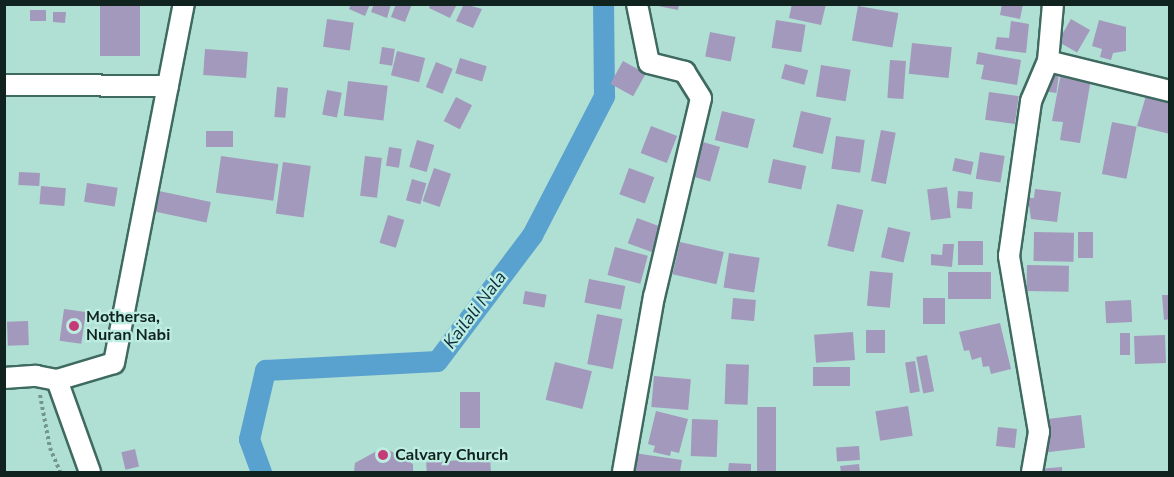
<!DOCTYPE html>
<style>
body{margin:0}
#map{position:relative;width:1174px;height:477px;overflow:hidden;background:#b0dfd3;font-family:"Nunito Sans",sans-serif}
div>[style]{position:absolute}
.canal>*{height:21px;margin:-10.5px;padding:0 10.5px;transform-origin:10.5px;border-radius:10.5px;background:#59a1ce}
.building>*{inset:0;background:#a399bc;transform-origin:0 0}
.path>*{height:4px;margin-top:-2px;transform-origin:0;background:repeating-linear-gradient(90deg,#72958d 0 3px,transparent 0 6px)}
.roads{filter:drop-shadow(2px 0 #3f6a60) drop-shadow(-2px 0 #3f6a60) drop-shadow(0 2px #3f6a60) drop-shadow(0 -2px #3f6a60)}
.street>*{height:20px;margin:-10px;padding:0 10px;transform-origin:10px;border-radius:10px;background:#fff}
.dots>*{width:16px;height:16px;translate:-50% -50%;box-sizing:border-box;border:3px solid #bdece0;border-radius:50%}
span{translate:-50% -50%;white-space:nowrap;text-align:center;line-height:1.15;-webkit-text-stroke:4.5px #bdece0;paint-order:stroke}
.poi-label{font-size:16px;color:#11231f;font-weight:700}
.left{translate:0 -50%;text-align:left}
.water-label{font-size:18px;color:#0b2c3f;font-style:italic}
.frame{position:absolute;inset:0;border:6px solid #11231f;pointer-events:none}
</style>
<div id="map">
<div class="canal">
<div style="left:261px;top:472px;width:35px;rotate:-110deg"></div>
<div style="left:249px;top:439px;width:71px;rotate:-76.9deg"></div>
<div style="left:265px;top:370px;width:172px;rotate:-3deg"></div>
<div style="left:437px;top:361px;width:158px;rotate:-53deg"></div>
<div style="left:532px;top:235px;width:157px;rotate:-62.6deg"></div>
<div style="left:604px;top:96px;width:92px;rotate:-90.6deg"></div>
</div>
<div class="building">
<div style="left:100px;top:4px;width:40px;height:52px"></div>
<div style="clip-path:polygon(351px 4px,370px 4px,365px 16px,349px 9px)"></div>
<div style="clip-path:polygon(374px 4px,391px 4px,387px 18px,371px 12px)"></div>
<div style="clip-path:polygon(396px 4px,412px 4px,405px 22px,391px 17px)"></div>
<div style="clip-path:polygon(431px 4px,457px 4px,450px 18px,429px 8px)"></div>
<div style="clip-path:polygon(464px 4px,482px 9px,473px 28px,456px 21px)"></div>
<div style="clip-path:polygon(648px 4px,679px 4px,678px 10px)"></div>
<div style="clip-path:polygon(792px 4px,826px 4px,821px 25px,789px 18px)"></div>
<div style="clip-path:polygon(1002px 4px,1023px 4px,1020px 19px,1000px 15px)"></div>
<div style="left:858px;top:6px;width:41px;height:35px;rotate:10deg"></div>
<div style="left:30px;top:10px;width:16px;height:11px"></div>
<div style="clip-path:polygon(53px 12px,66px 12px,65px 23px,53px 22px)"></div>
<div style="left:327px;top:19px;width:27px;height:28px;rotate:8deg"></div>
<div style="left:1071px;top:19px;width:22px;height:26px;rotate:30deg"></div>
<div style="left:776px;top:20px;width:30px;height:28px;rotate:9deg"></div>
<div style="clip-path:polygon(1099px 20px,1126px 27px,1126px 51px,1113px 53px,1111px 60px,1100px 57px,1102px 49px,1092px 46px)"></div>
<div style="clip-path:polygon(1011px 21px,1029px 24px,1026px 53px,995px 49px,997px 37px,1009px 38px)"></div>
<div style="left:710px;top:32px;width:26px;height:25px;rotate:11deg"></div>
<div style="left:912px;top:43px;width:40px;height:31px;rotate:6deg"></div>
<div style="left:382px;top:47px;width:13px;height:17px;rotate:9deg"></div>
<div style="left:205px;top:49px;width:43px;height:26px;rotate:4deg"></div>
<div style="left:397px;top:51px;width:29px;height:25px;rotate:14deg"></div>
<div style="clip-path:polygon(978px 52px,1021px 60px,1017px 85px,981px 79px,984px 65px,976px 64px)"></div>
<div style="left:460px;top:58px;width:28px;height:16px;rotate:17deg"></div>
<div style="left:890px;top:60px;width:16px;height:38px;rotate:4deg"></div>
<div style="left:623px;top:61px;width:26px;height:26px;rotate:29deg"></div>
<div style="left:436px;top:62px;width:18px;height:27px;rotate:22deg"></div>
<div style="left:785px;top:64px;width:24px;height:15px;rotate:15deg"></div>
<div style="left:821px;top:65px;width:30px;height:32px;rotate:9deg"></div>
<div style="left:1044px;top:73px;width:15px;height:18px;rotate:8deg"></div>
<div style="clip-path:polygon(1061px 73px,1091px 79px,1080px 143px,1060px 140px,1063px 122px,1052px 121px)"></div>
<div style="left:348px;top:81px;width:40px;height:35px;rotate:7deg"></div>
<div style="left:277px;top:87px;width:11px;height:30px;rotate:5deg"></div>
<div style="left:327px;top:90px;width:15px;height:25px;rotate:11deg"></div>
<div style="left:989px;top:92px;width:30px;height:28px;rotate:8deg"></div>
<div style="clip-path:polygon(1146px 96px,1168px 103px,1170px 134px,1137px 126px)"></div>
<div style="left:456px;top:97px;width:18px;height:27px;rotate:27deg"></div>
<div style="left:722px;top:111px;width:34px;height:30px;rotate:14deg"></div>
<div style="left:801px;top:111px;width:31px;height:37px;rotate:13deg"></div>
<div style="left:1112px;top:122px;width:25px;height:53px;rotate:11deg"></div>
<div style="left:651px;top:126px;width:28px;height:29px;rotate:21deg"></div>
<div style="left:881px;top:130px;width:15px;height:52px;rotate:11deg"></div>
<div style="left:206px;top:131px;width:27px;height:16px"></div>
<div style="left:836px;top:136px;width:29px;height:33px;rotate:8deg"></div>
<div style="left:417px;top:140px;width:18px;height:28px;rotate:16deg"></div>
<div style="left:696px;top:140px;width:25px;height:36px;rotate:16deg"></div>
<div style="left:389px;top:147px;width:13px;height:19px;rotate:9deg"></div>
<div style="left:980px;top:152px;width:25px;height:27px;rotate:9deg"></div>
<div style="left:221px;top:156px;width:58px;height:37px;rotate:8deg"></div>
<div style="left:365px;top:156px;width:17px;height:40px;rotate:7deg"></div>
<div style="left:955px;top:158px;width:19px;height:13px;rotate:12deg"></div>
<div style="left:773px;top:159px;width:34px;height:24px;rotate:12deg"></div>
<div style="left:283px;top:162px;width:28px;height:52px;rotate:8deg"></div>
<div style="left:434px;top:168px;width:18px;height:35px;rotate:19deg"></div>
<div style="left:629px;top:168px;width:27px;height:28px;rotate:20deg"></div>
<div style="left:19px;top:172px;width:21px;height:13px;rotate:3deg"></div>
<div style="left:412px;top:179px;width:15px;height:22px;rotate:16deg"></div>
<div style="left:87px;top:183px;width:31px;height:19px;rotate:9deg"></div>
<div style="left:41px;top:186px;width:25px;height:18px;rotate:5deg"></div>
<div style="left:947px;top:187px;width:31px;height:20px;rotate:83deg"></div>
<div style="clip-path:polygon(1035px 189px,1061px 192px,1057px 222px,1031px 219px,1028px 198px,1034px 198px)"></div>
<div style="left:159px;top:191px;width:53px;height:21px;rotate:12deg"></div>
<div style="left:958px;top:191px;width:15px;height:17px;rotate:4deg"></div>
<div style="left:837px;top:204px;width:27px;height:43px;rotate:13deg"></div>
<div style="left:388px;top:215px;width:17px;height:29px;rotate:17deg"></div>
<div style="left:637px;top:218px;width:32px;height:27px;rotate:20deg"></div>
<div style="left:888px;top:227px;width:23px;height:31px;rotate:13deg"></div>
<div style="left:1034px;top:232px;width:40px;height:29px;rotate:1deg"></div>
<div style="left:1078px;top:232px;width:15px;height:26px"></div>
<div style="left:958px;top:241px;width:25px;height:24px"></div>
<div style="left:680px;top:242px;width:45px;height:33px;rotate:13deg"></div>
<div style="clip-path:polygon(943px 244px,954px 244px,952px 267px,931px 265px,931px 254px,942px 255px)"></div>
<div style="left:615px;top:247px;width:34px;height:29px;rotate:15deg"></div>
<div style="left:729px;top:253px;width:31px;height:35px;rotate:9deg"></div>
<div style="left:1027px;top:265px;width:42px;height:26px;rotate:1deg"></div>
<div style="left:870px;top:271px;width:23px;height:35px;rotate:5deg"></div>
<div style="left:948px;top:272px;width:43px;height:27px"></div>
<div style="left:589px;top:279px;width:37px;height:24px;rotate:11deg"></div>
<div style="left:525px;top:291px;width:22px;height:13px;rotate:10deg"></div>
<div style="clip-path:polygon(1162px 295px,1170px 295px,1170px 319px,1164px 320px)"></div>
<div style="left:733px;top:298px;width:23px;height:21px;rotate:5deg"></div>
<div style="left:923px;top:298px;width:22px;height:26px"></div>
<div style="left:1131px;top:300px;width:22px;height:26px;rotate:87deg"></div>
<div style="left:64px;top:309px;width:22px;height:32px;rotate:8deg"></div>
<div style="left:597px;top:314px;width:26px;height:51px;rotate:11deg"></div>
<div style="left:28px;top:321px;width:24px;height:21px;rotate:88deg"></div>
<div style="clip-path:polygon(1000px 323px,1011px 369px,991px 374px,989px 366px,983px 367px,981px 357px,972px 360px,969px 350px,964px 351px,959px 332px)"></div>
<div style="left:866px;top:330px;width:19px;height:23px"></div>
<div style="left:853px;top:332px;width:28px;height:39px;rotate:86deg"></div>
<div style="left:1120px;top:333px;width:10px;height:22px"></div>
<div style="left:1165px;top:335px;width:28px;height:31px;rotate:88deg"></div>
<div style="left:927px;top:355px;width:37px;height:11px;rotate:79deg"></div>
<div style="left:915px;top:361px;width:31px;height:10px;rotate:81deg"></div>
<div style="left:555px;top:362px;width:38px;height:39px;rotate:14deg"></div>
<div style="left:726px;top:364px;width:23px;height:40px;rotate:2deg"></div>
<div style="left:813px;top:367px;width:37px;height:19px"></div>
<div style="left:654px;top:376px;width:37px;height:31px;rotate:5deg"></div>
<div style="left:460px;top:392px;width:20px;height:36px"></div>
<div style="left:908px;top:406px;width:30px;height:33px;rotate:81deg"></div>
<div style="left:757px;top:407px;width:19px;height:65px"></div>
<div style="clip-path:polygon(656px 411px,688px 419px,679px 453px,671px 451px,670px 456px,653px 452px,655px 446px,648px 444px)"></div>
<div style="left:1081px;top:415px;width:33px;height:42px;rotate:83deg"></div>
<div style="left:692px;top:419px;width:26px;height:37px;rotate:2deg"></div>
<div style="left:998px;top:427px;width:19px;height:19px;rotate:6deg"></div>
<div style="left:859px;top:446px;width:14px;height:23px;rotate:86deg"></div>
<div style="clip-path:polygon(384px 447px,413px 464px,413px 472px,354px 472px,355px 463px)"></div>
<div style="left:135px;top:449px;width:18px;height:14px;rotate:77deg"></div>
<div style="clip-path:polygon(634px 453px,682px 460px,680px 472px,631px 472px)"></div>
<div style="left:490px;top:458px;width:14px;height:64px;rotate:86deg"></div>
<div style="clip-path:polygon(729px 463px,751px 464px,751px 472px,728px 472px)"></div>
<div style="clip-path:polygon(859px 464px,860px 472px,841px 472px,840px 466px)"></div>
<div style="clip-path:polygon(1062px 467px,1062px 472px,1039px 472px,1038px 469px)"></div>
</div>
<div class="path">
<div style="left:40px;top:395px;width:54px;rotate:79.3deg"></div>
<div style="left:50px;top:448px;width:26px;rotate:67deg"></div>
</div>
<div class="roads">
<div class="street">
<div style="left:1048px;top:61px;width:126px;rotate:13.8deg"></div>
<div style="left:4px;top:85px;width:164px;rotate:0.3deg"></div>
<div style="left:4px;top:378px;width:32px;rotate:-4deg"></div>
<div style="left:36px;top:376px;width:21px;rotate:11deg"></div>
<div style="left:57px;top:380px;width:59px;rotate:-16.6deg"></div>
<div style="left:114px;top:363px;width:366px;rotate:-79deg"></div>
<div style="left:57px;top:380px;width:98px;rotate:70.3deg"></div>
<div style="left:623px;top:472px;width:178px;rotate:-80deg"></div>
<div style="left:654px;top:297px;width:204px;rotate:-76.7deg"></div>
<div style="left:701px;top:98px;width:31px;rotate:-122deg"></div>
<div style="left:685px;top:72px;width:37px;rotate:-166deg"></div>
<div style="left:649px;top:63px;width:60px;rotate:-101.5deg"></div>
<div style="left:1032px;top:472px;width:41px;rotate:-80.1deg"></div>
<div style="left:1039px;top:432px;width:179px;rotate:-99.7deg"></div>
<div style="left:1009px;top:256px;width:157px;rotate:-81.9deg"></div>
<div style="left:1031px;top:101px;width:43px;rotate:-67deg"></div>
<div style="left:1048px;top:61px;width:57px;rotate:-85deg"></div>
</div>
</div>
<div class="dots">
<div style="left:74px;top:326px;background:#c43b77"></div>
<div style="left:383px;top:455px;background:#c43b77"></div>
</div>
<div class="poi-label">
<span class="left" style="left:86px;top:326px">Mothersa,<br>Nuran Nabi</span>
<span class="left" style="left:395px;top:455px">Calvary Church</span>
</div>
<div class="water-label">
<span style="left:475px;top:310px;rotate:-53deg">Kailali Nala</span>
</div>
<div class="frame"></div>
</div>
